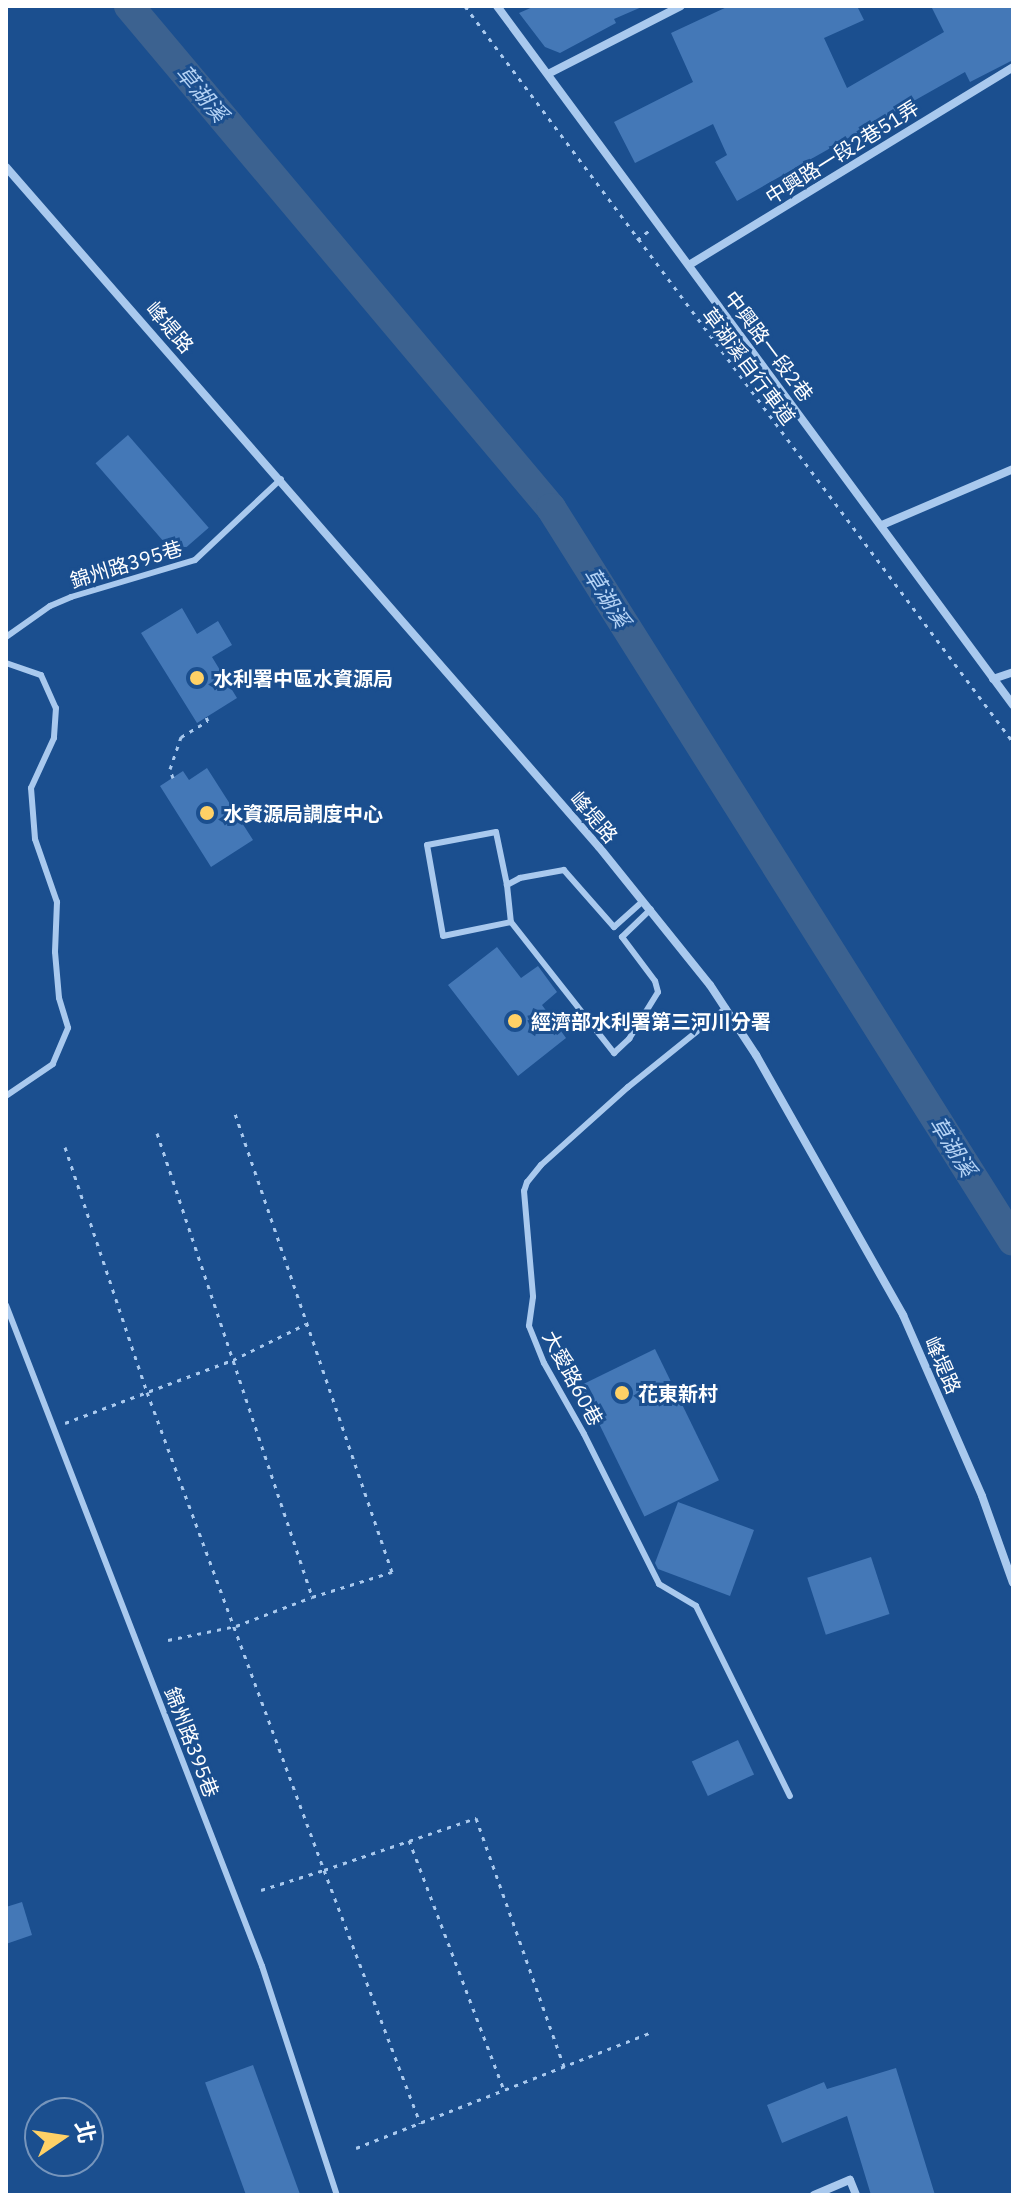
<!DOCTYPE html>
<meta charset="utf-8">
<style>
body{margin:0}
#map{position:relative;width:1019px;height:2201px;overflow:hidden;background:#1b4f8f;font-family:"IBM Plex Sans","Noto Sans TC",sans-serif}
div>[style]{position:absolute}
.river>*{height:30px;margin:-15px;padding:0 15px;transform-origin:15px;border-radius:15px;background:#3c6290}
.building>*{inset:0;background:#4478b7;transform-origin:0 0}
.path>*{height:3px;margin-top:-1.5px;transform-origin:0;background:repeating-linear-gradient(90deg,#a9c9ee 0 4px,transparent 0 10px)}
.service>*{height:6px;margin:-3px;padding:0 3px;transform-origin:3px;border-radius:3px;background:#a9c9ee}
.minor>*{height:8px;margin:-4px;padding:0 4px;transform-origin:4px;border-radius:4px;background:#a9c9ee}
.dots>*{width:22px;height:22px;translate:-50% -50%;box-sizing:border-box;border:4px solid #1b4f8f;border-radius:50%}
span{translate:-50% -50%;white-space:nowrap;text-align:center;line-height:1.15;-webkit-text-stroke:6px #1b4f8f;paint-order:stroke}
.street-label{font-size:20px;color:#fff}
.poi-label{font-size:20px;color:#fff;font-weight:700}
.left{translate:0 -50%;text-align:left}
.water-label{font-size:22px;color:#b5d3f5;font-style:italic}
.frame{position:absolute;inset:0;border:8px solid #fff;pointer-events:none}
.north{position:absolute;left:24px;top:2097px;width:80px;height:80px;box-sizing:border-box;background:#1b4f8f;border:2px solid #7695bc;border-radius:50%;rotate:77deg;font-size:22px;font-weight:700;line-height:32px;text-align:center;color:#fff}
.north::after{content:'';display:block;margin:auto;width:28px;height:36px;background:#ffd166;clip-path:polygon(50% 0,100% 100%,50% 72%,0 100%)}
</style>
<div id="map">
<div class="river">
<div style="left:129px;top:6px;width:656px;rotate:49.95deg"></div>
<div style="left:551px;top:508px;width:866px;rotate:57.78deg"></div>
</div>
<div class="building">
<div style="clip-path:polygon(535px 6px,644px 6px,614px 19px,616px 23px,560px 53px,545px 47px,519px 13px)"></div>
<div style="clip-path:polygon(729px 6px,857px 6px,864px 20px,824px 38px,847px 88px,944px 32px,931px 6px,1013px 6px,1013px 60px,970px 82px,965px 72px,737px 201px,715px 162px,727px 155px,713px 124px,635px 163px,614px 122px,693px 82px,671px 33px)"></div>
<div style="left:128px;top:435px;width:123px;height:43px;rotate:49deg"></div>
<div style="clip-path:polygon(182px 608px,197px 634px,218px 621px,232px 645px,212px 657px,237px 698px,197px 723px,141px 633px)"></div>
<div style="clip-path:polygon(207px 768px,253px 840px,211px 867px,160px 786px,183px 771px,189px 780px)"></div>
<div style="clip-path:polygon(497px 947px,521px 978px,538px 966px,557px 992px,542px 1005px,566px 1038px,518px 1076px,448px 985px)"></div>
<div style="left:655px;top:1349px;width:146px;height:83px;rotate:64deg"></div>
<div style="clip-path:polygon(678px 1502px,754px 1530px,730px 1596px,658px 1569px,655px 1563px)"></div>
<div style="left:871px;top:1557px;width:60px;height:67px;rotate:72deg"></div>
<div style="left:738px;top:1740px;width:38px;height:51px;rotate:65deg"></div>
<div style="clip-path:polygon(22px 1902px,32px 1935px,6px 1944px,6px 1907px)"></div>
<div style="left:253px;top:2065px;width:138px;height:51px;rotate:70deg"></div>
<div style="clip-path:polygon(896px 2068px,935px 2195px,871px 2195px,847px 2116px,782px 2143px,767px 2105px,824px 2082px,827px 2089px)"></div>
</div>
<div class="path">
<div style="left:465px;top:6px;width:918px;rotate:53.33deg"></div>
<div style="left:637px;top:240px;width:16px;rotate:-38deg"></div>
<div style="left:173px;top:778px;width:9px;rotate:-108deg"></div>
<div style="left:170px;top:769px;width:34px;rotate:-71deg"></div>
<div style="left:181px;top:737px;width:31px;rotate:-31deg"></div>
<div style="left:208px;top:721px;width:4px;rotate:-117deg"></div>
<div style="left:157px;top:1133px;width:489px;rotate:71.5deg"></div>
<div style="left:312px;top:1597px;width:84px;rotate:-17.4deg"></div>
<div style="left:392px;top:1572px;width:487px;rotate:-108.9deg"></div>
<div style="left:65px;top:1147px;width:258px;rotate:71.5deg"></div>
<div style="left:147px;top:1392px;width:510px;rotate:69.68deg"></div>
<div style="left:324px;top:1870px;width:161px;rotate:-18.9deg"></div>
<div style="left:476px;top:1818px;width:264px;rotate:70.5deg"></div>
<div style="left:65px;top:1423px;width:179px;rotate:-20.6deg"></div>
<div style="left:233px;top:1360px;width:81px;rotate:-26.3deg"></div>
<div style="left:168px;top:1640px;width:69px;rotate:-11.6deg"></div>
<div style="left:236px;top:1626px;width:81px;rotate:-20.9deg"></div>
<div style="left:409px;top:1840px;width:267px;rotate:69.2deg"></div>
<div style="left:261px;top:1890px;width:66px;rotate:-17.6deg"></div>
<div style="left:324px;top:1870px;width:271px;rotate:69.2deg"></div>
<div style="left:356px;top:2148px;width:316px;rotate:-21.4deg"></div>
</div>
<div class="service">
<div style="left:6px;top:637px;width:54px;rotate:-35.2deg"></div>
<div style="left:50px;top:606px;width:23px;rotate:-23deg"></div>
<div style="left:71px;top:597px;width:129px;rotate:-16.6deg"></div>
<div style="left:195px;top:560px;width:118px;rotate:-43.3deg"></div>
<div style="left:6px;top:663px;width:37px;rotate:19deg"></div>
<div style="left:41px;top:675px;width:36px;rotate:66deg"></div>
<div style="left:56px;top:708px;width:30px;rotate:94deg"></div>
<div style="left:54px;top:738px;width:55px;rotate:114.7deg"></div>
<div style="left:31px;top:788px;width:51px;rotate:85.5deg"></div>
<div style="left:35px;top:839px;width:67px;rotate:70.8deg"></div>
<div style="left:57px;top:902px;width:50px;rotate:92.3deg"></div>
<div style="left:55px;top:952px;width:46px;rotate:85deg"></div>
<div style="left:59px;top:998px;width:31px;rotate:73deg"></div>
<div style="left:68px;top:1028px;width:39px;rotate:113deg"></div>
<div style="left:53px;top:1064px;width:57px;rotate:145.8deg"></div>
<div style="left:507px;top:885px;width:54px;rotate:-101.7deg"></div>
<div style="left:496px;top:832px;width:70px;rotate:169.3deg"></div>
<div style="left:427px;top:845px;width:92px;rotate:80deg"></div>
<div style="left:443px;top:936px;width:69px;rotate:-11.6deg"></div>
<div style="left:643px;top:901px;width:39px;rotate:138deg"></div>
<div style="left:614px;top:927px;width:76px;rotate:-131.3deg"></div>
<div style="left:564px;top:870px;width:45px;rotate:169.7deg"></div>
<div style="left:520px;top:878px;width:15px;rotate:152deg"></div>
<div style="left:507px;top:885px;width:37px;rotate:84deg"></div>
<div style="left:511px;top:922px;width:167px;rotate:51.8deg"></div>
<div style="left:614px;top:1053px;width:21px;rotate:-43deg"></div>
<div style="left:629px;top:1039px;width:55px;rotate:-58.3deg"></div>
<div style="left:658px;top:992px;width:11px;rotate:-105deg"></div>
<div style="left:655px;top:981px;width:55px;rotate:-126.9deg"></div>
<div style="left:622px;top:937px;width:40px;rotate:-44deg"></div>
<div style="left:726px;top:1008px;width:126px;rotate:141.1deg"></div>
<div style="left:628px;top:1087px;width:117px;rotate:138.1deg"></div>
<div style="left:541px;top:1165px;width:22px;rotate:129deg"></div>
<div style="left:527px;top:1182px;width:9px;rotate:108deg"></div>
<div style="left:524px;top:1191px;width:106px;rotate:85.1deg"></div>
<div style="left:533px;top:1297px;width:29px;rotate:98deg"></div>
<div style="left:529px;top:1326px;width:40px;rotate:68deg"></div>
<div style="left:544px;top:1363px;width:81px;rotate:60.6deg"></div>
<div style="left:584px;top:1434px;width:168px;rotate:63.4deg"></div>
<div style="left:659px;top:1584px;width:43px;rotate:30.7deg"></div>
<div style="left:696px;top:1606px;width:212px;rotate:63.7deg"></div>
<div style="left:6px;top:1305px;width:709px;rotate:68.83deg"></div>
<div style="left:262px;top:1966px;width:241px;rotate:71.9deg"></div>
</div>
<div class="minor">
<div style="left:497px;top:6px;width:869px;rotate:53.57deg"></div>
<div style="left:548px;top:74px;width:149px;rotate:-27.1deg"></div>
<div style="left:6px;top:167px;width:902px;rotate:48.91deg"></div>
<div style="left:599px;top:847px;width:177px;rotate:51.2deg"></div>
<div style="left:710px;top:985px;width:84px;rotate:56.7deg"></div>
<div style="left:756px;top:1055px;width:299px;rotate:60.5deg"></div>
<div style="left:903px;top:1315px;width:197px;rotate:66.4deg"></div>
<div style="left:982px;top:1496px;width:92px;rotate:70.4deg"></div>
<div style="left:689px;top:265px;width:380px;rotate:-31.4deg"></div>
<div style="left:882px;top:525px;width:142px;rotate:-23.1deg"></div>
<div style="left:993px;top:679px;width:21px;rotate:-19deg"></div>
<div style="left:814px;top:2195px;width:39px;rotate:-23deg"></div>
<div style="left:850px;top:2180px;width:16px;rotate:68deg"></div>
</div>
<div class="dots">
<div style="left:197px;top:678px;background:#ffd166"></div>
<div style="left:207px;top:813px;background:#ffd166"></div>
<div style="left:515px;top:1021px;background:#ffd166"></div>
<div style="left:622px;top:1393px;background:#ffd166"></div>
</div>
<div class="street-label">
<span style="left:842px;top:152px;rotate:-32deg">中興路一段2巷51弄</span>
<span style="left:170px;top:327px;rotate:49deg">峰堤路</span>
<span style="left:769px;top:346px;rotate:53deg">中興路一段2巷</span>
<span style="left:749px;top:366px;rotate:53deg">草湖溪自行車道</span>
<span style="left:126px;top:564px;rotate:-17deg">錦州路395巷</span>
<span style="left:594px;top:817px;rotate:49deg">峰堤路</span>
<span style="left:943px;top:1365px;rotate:66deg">峰堤路</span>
<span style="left:573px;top:1378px;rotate:62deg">大愛路60巷</span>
<span style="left:192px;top:1742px;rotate:69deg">錦州路395巷</span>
</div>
<div class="poi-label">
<span class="left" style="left:213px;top:678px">水利署中區水資源局</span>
<span class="left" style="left:223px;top:813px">水資源局調度中心</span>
<span class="left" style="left:531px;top:1021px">經濟部水利署第三河川分署</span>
<span class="left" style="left:638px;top:1393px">花東新村</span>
</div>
<div class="water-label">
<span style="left:202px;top:93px;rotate:50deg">草湖溪</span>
<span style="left:607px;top:597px;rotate:58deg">草湖溪</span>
<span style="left:953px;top:1146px;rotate:58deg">草湖溪</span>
</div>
<div class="frame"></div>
<div class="north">北</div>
</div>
